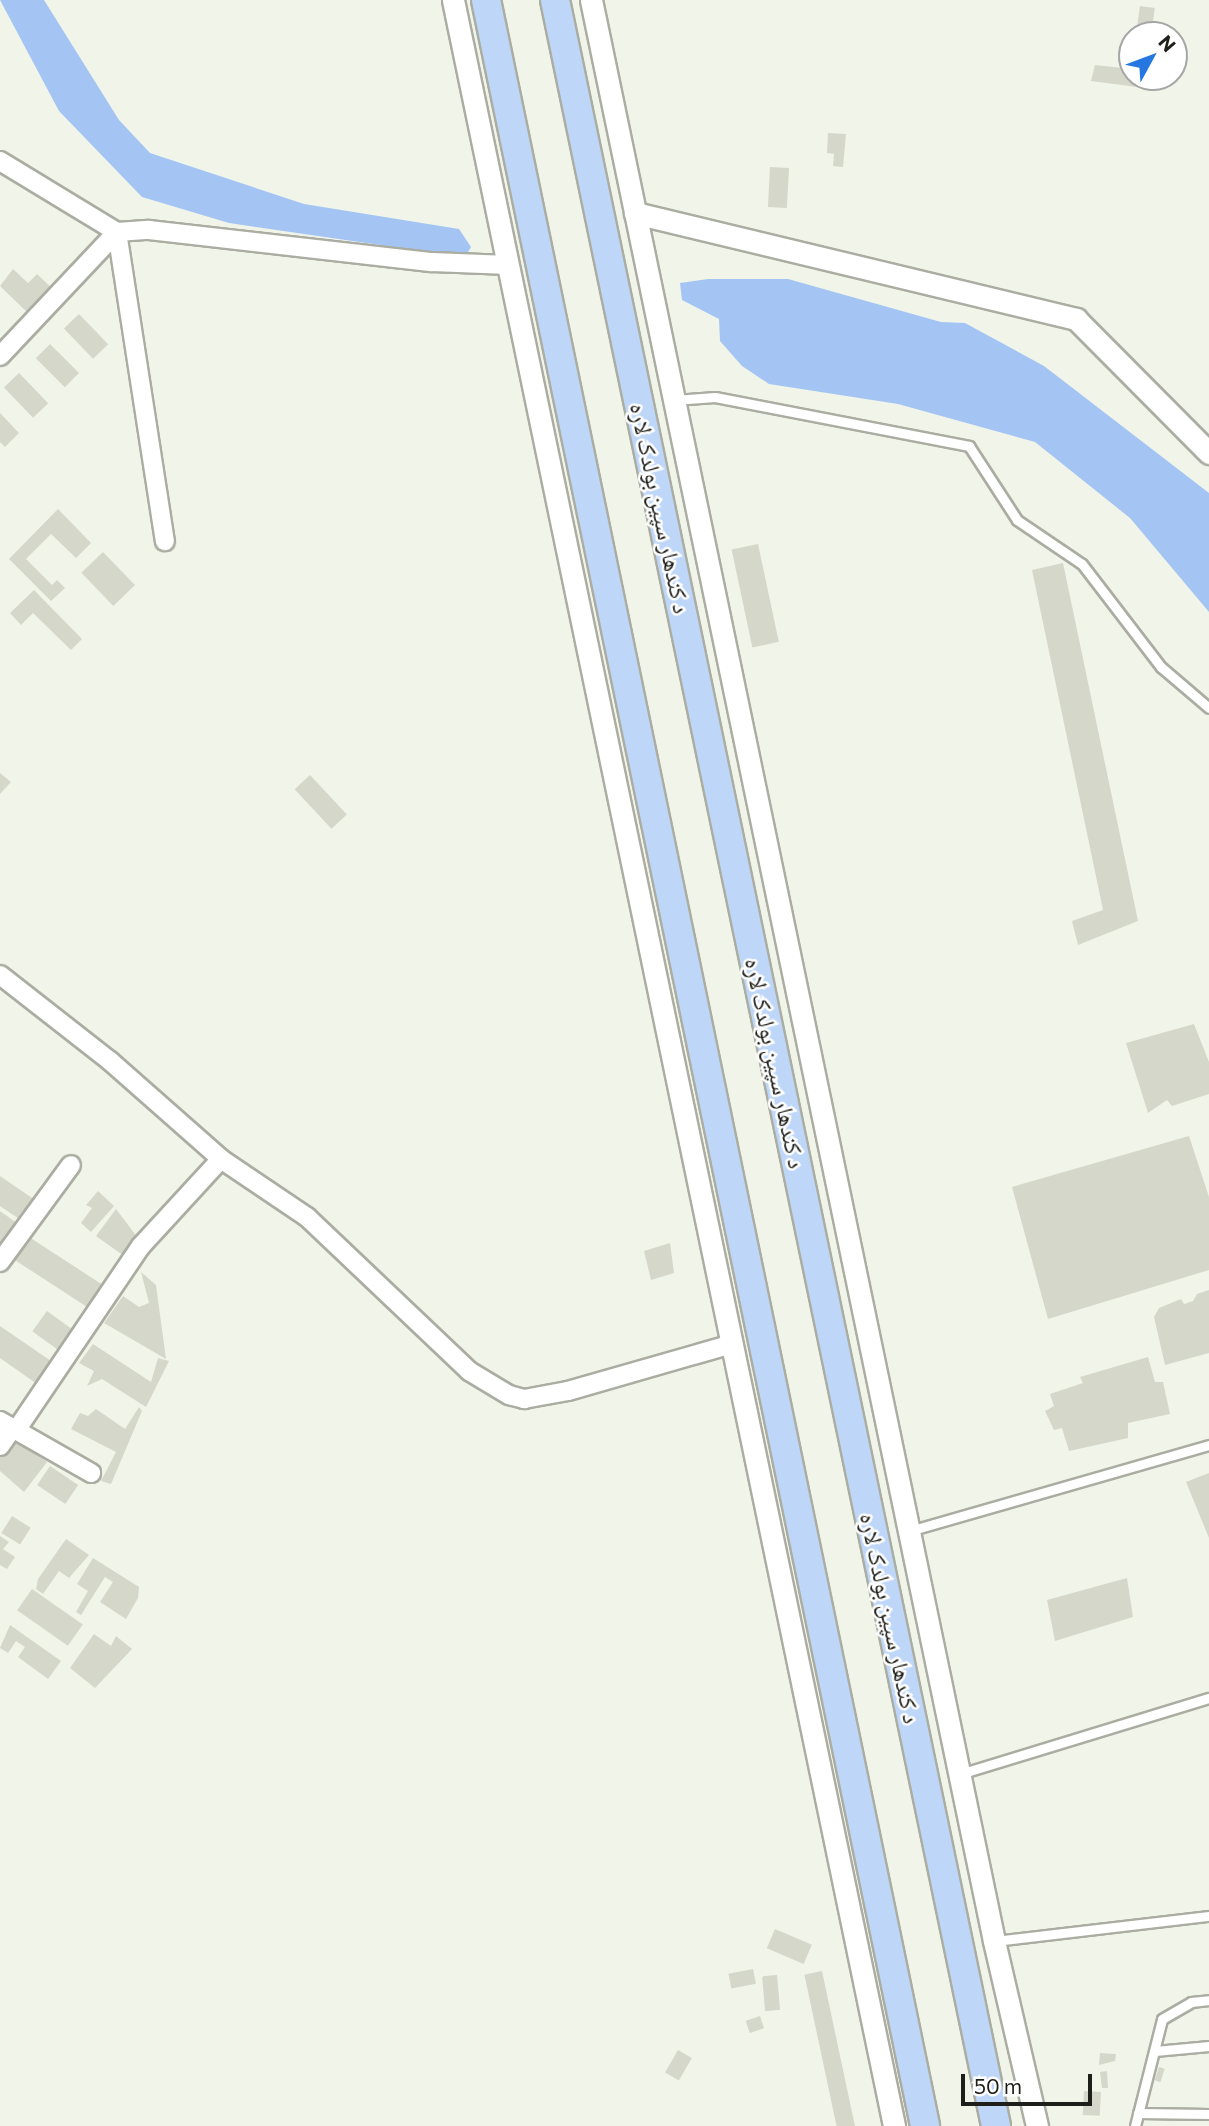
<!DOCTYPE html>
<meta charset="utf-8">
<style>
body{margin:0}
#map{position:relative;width:1209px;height:2126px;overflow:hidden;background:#f1f4e8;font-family:Commissioner,"Noto Naskh Arabic",sans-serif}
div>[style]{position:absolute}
.water>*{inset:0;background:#a4c5f4}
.building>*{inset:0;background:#d5d7cb;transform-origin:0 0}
.roads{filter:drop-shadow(2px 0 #abada2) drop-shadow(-2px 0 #abada2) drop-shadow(0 2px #abada2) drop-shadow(0 -2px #abada2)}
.service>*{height:9px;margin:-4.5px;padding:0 4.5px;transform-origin:4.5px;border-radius:4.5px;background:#fff}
.minor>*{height:18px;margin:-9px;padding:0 9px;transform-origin:9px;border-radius:9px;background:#fff}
.tertiary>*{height:21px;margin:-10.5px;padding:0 10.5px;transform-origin:10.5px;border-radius:10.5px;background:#fff}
.trunk>*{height:28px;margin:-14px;padding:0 14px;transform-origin:14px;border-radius:14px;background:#bed6f8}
span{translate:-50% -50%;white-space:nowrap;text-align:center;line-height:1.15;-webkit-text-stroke:5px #fff;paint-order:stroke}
.street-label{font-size:24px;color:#1e1f1b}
.north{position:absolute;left:1118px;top:21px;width:70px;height:70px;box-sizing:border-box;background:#fff;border:2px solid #a5a5a4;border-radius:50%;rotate:49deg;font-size:19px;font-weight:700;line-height:28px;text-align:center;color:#1e1f1b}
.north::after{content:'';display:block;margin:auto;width:24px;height:32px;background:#2777e2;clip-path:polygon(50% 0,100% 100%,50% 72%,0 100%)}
.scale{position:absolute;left:961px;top:2074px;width:131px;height:32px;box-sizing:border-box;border:4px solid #1e1f1b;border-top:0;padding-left:9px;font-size:21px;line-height:24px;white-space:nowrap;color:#1e1f1b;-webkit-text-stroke:5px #fff;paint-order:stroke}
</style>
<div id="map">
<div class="water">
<div style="clip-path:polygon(0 0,44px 0,119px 120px,150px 153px,304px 204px,459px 229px,471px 247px,467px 254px,456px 256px,229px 223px,142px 197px,59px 111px)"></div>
<div style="clip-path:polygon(708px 279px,788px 279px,941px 322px,965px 323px,1044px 366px,1209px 493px,1209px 612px,1130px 518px,1035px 442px,898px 404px,769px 384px,742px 366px,720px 341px,719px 319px,682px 300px,680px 283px)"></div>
</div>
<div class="building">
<div style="left:1140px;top:6px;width:15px;height:29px;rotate:8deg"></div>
<div style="clip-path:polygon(1095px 65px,1132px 69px,1132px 77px,1147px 77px,1145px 88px,1091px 81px)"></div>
<div style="clip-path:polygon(828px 133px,846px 134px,843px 167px,833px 166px,834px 154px,827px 153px)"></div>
<div style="left:770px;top:167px;width:19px;height:40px;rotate:3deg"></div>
<div style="clip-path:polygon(13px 269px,28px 283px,37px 274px,54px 290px,30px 315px,0 286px)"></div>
<div style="left:79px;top:314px;width:42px;height:21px;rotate:46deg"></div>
<div style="left:50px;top:344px;width:41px;height:20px;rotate:45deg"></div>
<div style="left:19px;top:373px;width:42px;height:21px;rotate:46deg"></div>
<div style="clip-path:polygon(0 413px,19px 433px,5px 447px,0 442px)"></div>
<div style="clip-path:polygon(58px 509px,91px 543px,76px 558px,51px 534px,26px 559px,52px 585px,57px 580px,65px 588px,51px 601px,9px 559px)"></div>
<div style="left:758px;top:544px;width:100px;height:27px;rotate:78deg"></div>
<div style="left:103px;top:552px;width:46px;height:30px;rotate:46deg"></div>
<div style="clip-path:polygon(1063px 563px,1138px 921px,1078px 945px,1072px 921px,1103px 910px,1032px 570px)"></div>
<div style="clip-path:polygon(34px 590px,82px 639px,71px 650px,33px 613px,21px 625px,10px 613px)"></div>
<div style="clip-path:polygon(0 773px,11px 782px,0 794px)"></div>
<div style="left:310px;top:775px;width:54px;height:21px;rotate:47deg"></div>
<div style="clip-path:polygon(1194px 1024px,1209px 1062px,1209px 1094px,1172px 1106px,1167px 1100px,1148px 1113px,1126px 1043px)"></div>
<div style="clip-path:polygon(1189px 1136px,1209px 1197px,1209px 1270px,1048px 1319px,1012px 1187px)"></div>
<div style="clip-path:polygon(0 1176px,35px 1200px,22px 1221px,0 1206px)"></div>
<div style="clip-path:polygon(98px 1191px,114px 1206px,91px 1232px,81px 1223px,92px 1208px,86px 1205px)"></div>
<div style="clip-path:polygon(116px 1209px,138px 1238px,124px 1256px,96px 1236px)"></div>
<div style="clip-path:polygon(0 1211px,21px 1226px,0 1255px)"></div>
<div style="left:29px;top:1237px;width:90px;height:27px;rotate:33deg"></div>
<div style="clip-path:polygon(670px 1243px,674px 1273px,651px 1280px,644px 1251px)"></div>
<div style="clip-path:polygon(141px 1272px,156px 1285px,166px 1359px,104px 1323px,123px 1296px,139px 1307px,149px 1303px)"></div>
<div style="clip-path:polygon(1209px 1290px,1209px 1353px,1165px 1365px,1154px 1317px,1159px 1308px,1181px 1299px,1184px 1304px,1193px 1301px,1197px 1294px)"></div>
<div style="left:47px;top:1311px;width:32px;height:25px;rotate:36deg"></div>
<div style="clip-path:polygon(0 1326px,51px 1361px,37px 1384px,0 1358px)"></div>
<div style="clip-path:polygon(93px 1344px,151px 1382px,158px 1358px,169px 1361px,146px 1407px,102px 1379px,87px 1386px,94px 1371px,79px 1363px)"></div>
<div style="clip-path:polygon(1148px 1357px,1155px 1382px,1163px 1382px,1170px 1414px,1128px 1423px,1128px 1438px,1069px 1451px,1062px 1428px,1054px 1430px,1045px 1411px,1054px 1406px,1050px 1394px,1083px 1383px,1080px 1377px)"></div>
<div style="clip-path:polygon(139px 1407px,142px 1411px,111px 1484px,101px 1481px,116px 1452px,71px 1429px,80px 1413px,88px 1416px,96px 1409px,125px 1429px)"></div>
<div style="clip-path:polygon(16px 1440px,47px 1462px,24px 1492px,0 1471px,0 1457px)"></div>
<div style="left:50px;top:1466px;width:34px;height:23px;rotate:34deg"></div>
<div style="clip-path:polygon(1209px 1473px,1209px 1538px,1186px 1482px)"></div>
<div style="left:12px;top:1516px;width:22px;height:20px;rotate:32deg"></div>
<div style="clip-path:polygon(0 1536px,9px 1542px,3px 1549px,15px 1557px,7px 1569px,0 1565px)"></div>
<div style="clip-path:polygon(66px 1539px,89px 1555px,69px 1578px,59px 1571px,43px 1594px,36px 1589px,38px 1579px)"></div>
<div style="clip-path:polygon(93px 1558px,139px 1587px,138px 1598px,126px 1619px,100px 1602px,113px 1582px,105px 1577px,81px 1615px,76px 1612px,88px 1591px,77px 1584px)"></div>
<div style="clip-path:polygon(1127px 1578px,1133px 1617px,1055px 1641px,1047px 1600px)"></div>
<div style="left:32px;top:1589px;width:62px;height:26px;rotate:35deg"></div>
<div style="clip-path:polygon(10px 1625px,61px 1661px,48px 1679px,18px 1657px,25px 1647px,16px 1641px,8px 1653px,0 1648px)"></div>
<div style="clip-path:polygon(94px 1634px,111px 1646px,116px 1636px,132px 1649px,95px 1688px,70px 1668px)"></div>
<div style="left:775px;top:1929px;width:40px;height:21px;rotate:23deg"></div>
<div style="left:753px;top:1969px;width:15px;height:25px;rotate:79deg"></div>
<div style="left:822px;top:1971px;width:159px;height:18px;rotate:78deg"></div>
<div style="left:777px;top:1975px;width:35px;height:15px;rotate:85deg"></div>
<div style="left:760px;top:2016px;width:13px;height:15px;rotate:72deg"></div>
<div style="left:678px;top:2050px;width:16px;height:26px;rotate:30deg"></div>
<div style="clip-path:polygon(1100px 2053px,1116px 2054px,1115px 2061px,1099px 2065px)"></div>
<div style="left:1159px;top:2067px;width:6px;height:14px;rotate:18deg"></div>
<div style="clip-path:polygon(1107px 2071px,1108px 2088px,1102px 2088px,1100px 2072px)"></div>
<div style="left:1084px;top:2091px;width:17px;height:24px;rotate:3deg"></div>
</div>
<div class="roads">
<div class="service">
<div style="left:674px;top:400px;width:41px;rotate:-4.2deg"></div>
<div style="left:715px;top:397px;width:259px;rotate:10.9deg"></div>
<div style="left:969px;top:446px;width:88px;rotate:57deg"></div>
<div style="left:1017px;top:520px;width:78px;rotate:34.1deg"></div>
<div style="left:1082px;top:564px;width:130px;rotate:52.5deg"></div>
<div style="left:1161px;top:667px;width:63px;rotate:40.5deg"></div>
<div style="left:909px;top:1531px;width:312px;rotate:-16deg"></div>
<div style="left:960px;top:1774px;width:260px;rotate:-17deg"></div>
<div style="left:995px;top:1941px;width:215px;rotate:-6.7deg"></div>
<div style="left:1155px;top:2051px;width:54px;rotate:-5.3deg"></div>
<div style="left:1138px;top:2113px;width:71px;rotate:0.8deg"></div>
<div style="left:1135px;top:2126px;width:110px;rotate:-75.8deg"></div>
<div style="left:1162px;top:2019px;width:34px;rotate:-30deg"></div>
<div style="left:1191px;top:2002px;width:18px;rotate:-6deg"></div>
</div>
<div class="minor">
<div style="left:0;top:161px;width:137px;rotate:31.3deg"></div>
<div style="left:117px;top:232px;width:32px;rotate:-4deg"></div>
<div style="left:149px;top:230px;width:285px;rotate:6.5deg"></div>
<div style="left:432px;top:262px;width:77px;rotate:2.2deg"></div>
<div style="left:117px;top:232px;width:313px;rotate:81.2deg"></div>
<div style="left:0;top:356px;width:170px;rotate:-46.7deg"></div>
<div style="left:0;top:975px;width:140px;rotate:38deg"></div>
<div style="left:110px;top:1061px;width:148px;rotate:41.4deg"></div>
<div style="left:221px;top:1159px;width:104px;rotate:34deg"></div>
<div style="left:307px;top:1217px;width:224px;rotate:43.5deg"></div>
<div style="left:469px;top:1371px;width:47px;rotate:31deg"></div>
<div style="left:509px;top:1395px;width:16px;rotate:15deg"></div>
<div style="left:524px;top:1399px;width:45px;rotate:-10.3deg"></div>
<div style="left:568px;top:1391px;width:171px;rotate:-16deg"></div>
<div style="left:0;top:1262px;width:120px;rotate:-53.8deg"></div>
<div style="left:0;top:1421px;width:105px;rotate:29.7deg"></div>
<div style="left:17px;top:1429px;width:221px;rotate:-55.9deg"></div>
<div style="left:141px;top:1246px;width:118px;rotate:-47.4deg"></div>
<div style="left:0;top:1446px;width:21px;rotate:-55deg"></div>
</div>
<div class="tertiary">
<div style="left:453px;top:0;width:2171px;rotate:78.28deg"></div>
<div style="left:591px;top:0;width:1982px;rotate:78.27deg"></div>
<div style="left:994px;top:1941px;width:190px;rotate:76.9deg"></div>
<div style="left:635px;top:213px;width:454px;rotate:13.5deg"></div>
<div style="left:1076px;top:319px;width:189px;rotate:45.2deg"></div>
</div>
<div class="trunk">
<div style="left:486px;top:0;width:2171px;rotate:78.33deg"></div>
<div style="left:555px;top:0;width:2171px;rotate:78.28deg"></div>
</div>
</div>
<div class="street-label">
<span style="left:661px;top:508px;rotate:78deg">د کندهار سپین بولدک لاره</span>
<span style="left:776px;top:1063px;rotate:78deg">د کندهار سپین بولدک لاره</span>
<span style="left:891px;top:1618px;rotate:78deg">د کندهار سپین بولدک لاره</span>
</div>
<div class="north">N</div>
<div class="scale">50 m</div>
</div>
